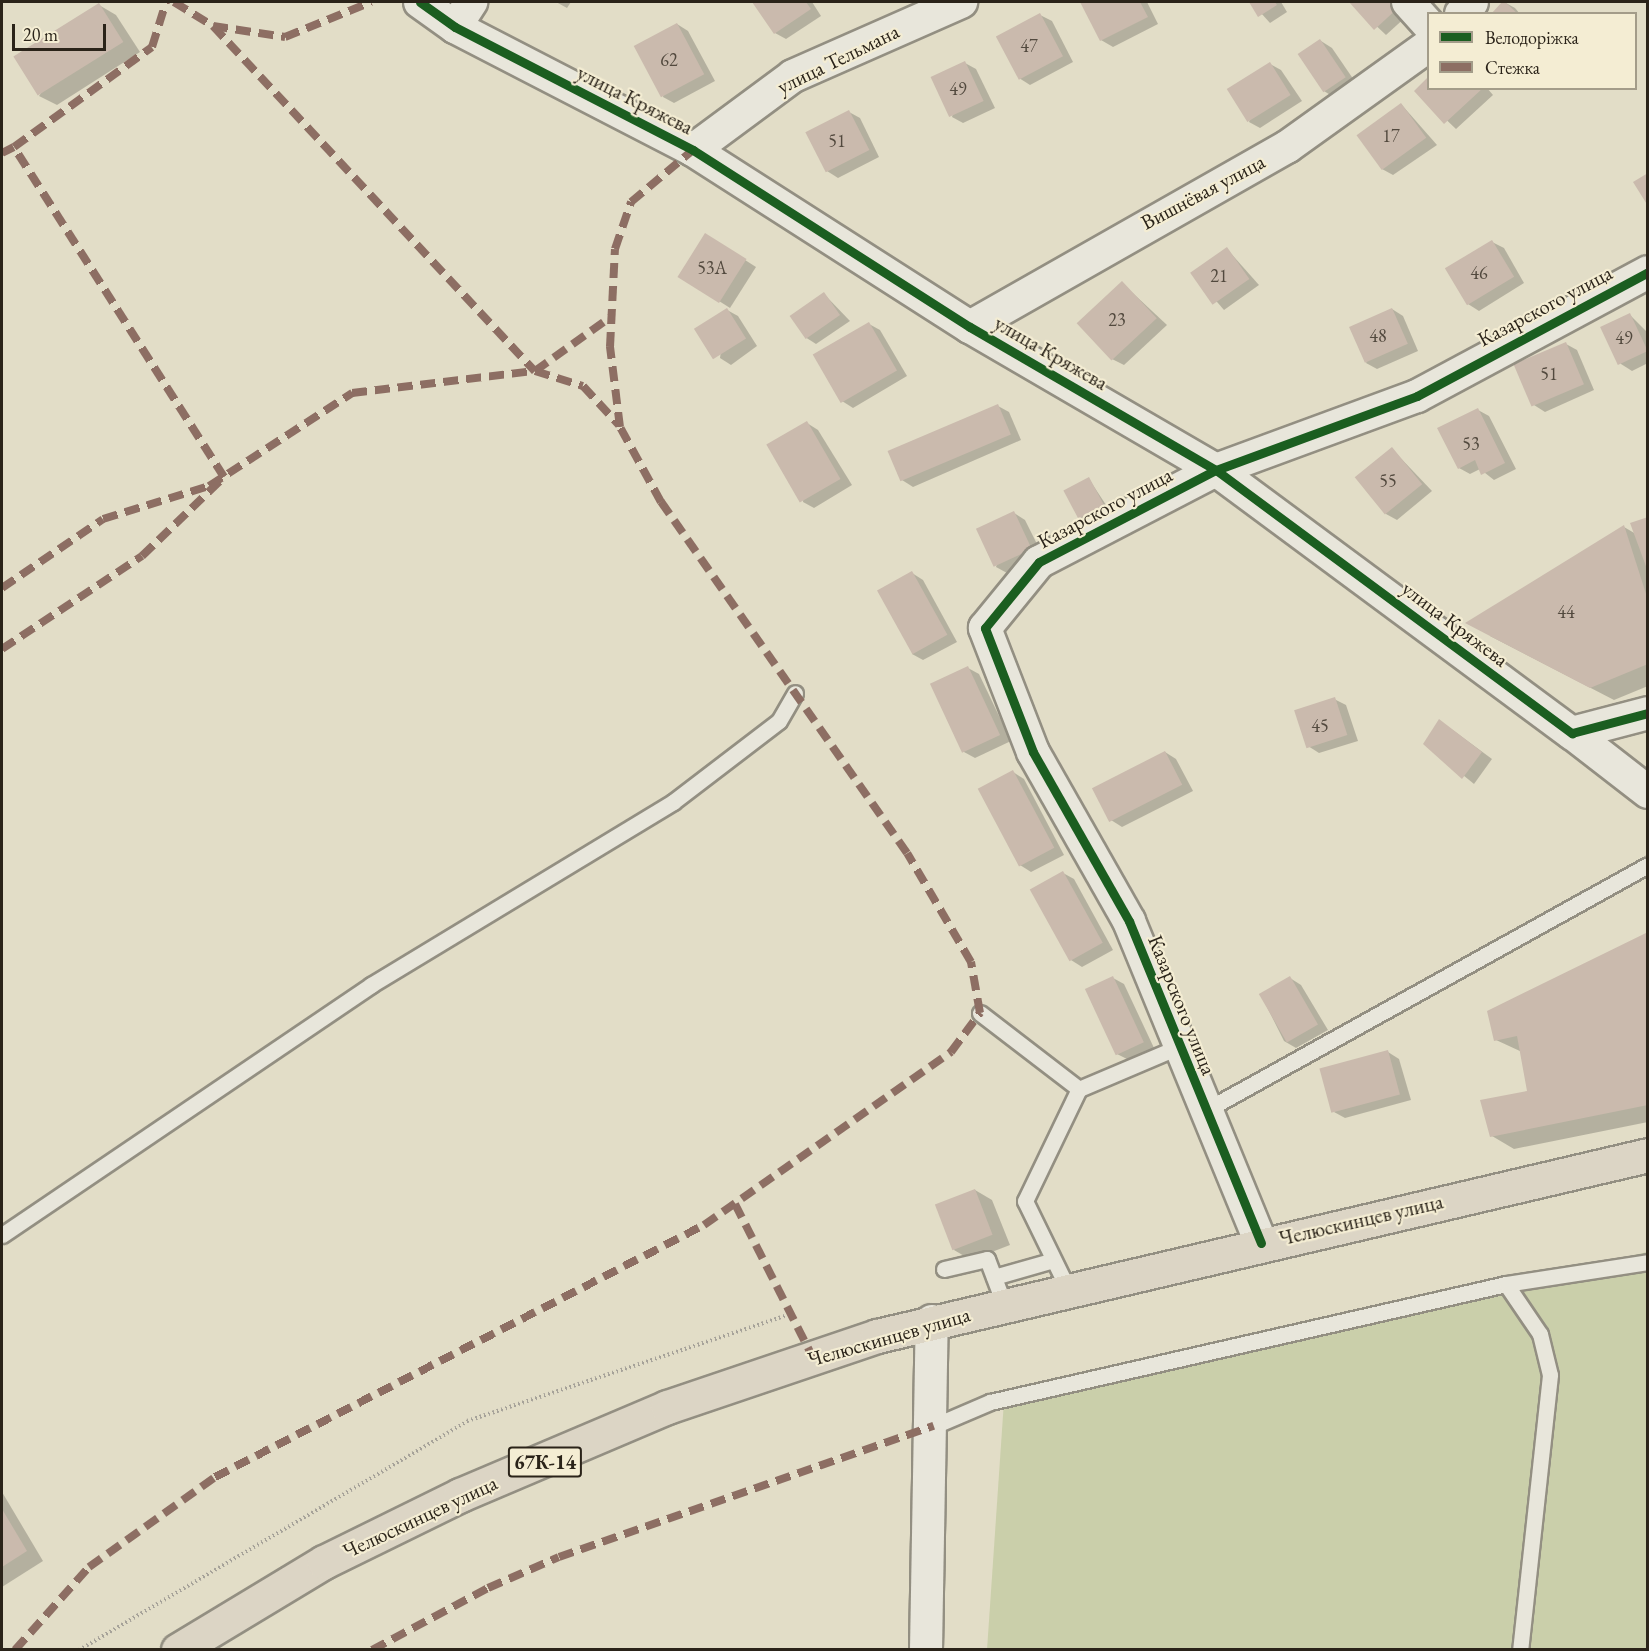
<!DOCTYPE html>
<meta charset="utf-8">
<style>
body{margin:0}
#map{position:relative;width:1649px;height:1651px;overflow:hidden;background:#e2ddc7;font-family:"EB Garamond",serif}
div>[style]{position:absolute}
.green>*{inset:0;background:#cacfaa}
.shadow>*{inset:0;background:#0003}
.building>*{inset:0;background:#cabaad;transform-origin:0 0}
.path>*{height:4px;margin-top:-2px;transform-origin:0;background:repeating-linear-gradient(90deg,#a6a299 0 1.5px,transparent 0 4.5px)}
.roads{filter:drop-shadow(2px 0 #938f82) drop-shadow(-2px 0 #938f82) drop-shadow(0 2px #938f82) drop-shadow(0 -2px #938f82)}
.service>*{height:15px;margin:-7.5px;padding:0 7.5px;transform-origin:7.5px;border-radius:7.5px;background:#e8e6db}
.minor>*{height:32px;margin:-16px;padding:0 16px;transform-origin:16px;border-radius:16px;background:#e8e6db}
.primary>*{height:33px;margin:-16.5px;padding:0 16.5px;transform-origin:16.5px;border-radius:16.5px;background:#dcd5c5}
.quiet>*{height:8px;margin-top:-4px;transform-origin:0;background:repeating-linear-gradient(90deg,#8d6e63 0 15px,transparent 0 23px)}
.cycleway>*{height:9px;margin:-4.5px;padding:0 4.5px;transform-origin:4.5px;border-radius:4.5px;background:#1b5e20}
span{translate:-50% -50%;white-space:nowrap;text-align:center;line-height:1.15;-webkit-text-stroke:4.5px #f4edd3;paint-order:stroke}
.number-label{font-size:18px;color:#52493e}
.number-label span{-webkit-text-stroke-width:0}
.shield-label span{padding:2px 4px;background:#f4edd3;border:2px solid;border-radius:4px;-webkit-text-stroke-width:0}
.shield-label{font-size:20px;color:#2a2319;font-weight:700}
.street-label{font-size:21px;color:#2a2319}
.frame{position:absolute;inset:0;border:3px solid #2a2319;pointer-events:none}
.legend{position:absolute;left:1427px;top:12px;width:210px;height:78px;box-sizing:border-box;background:#f4edd3;border:2px solid #a39c89;margin:0;padding:8px 10px;list-style:none;font-size:18px;color:#2a2319}
.legend li{display:flex;align-items:center;gap:12px;height:30px}
.legend b{width:30px;border:2px solid #a39c89}
.scale{position:absolute;left:12px;top:24px;width:94px;height:27px;box-sizing:border-box;border:3px solid #2a2319;border-top:0;padding-left:8px;font-size:18px;line-height:21px;white-space:nowrap;color:#2a2319;-webkit-text-stroke:4px #f4edd3;paint-order:stroke}
</style>
<div id="map">
<div class="green">
<div style="clip-path:polygon(1647px 1252px,1647px 1649px,987px 1650px,1004px 1401px)"></div>
</div>
<div class="shadow">
<div style="clip-path:polygon(556px 2px,571px 2px,567px 8px)"></div>
<div style="clip-path:polygon(754px 2px,812px 2px,821px 16px,786px 39px,775px 33px)"></div>
<div style="clip-path:polygon(1082px 2px,1147px 2px,1158px 24px,1113px 47px,1101px 40px)"></div>
<div style="clip-path:polygon(1251px 2px,1281px 2px,1287px 12px,1270px 23px)"></div>
<div style="clip-path:polygon(1351px 2px,1396px 2px,1408px 15px,1386px 35px)"></div>
<div style="clip-path:polygon(1504px 2px,1515px 8px,1520px 14px,1493px 14px)"></div>
<div style="clip-path:polygon(99px 5px,116px 15px,140px 52px,57px 105px,39px 96px)"></div>
<div style="clip-path:polygon(1040px 15px,1052px 21px,1073px 62px,1030px 85px,1019px 78px)"></div>
<div style="clip-path:polygon(677px 24px,688px 31px,715px 81px,674px 103px,663px 97px)"></div>
<div style="clip-path:polygon(1321px 41px,1332px 48px,1356px 83px,1335px 98px,1324px 91px)"></div>
<div style="clip-path:polygon(965px 63px,976px 69px,995px 108px,963px 123px,952px 117px)"></div>
<div style="clip-path:polygon(1270px 64px,1281px 70px,1302px 101px,1260px 128px,1249px 122px)"></div>
<div style="clip-path:polygon(1428px 79px,1428px 88px,1487px 88px,1493px 95px,1456px 129px,1416px 91px)"></div>
<div style="clip-path:polygon(1401px 104px,1437px 145px,1393px 175px,1382px 169px)"></div>
<div style="clip-path:polygon(849px 112px,860px 118px,879px 157px,838px 178px,827px 171px,807px 133px)"></div>
<div style="clip-path:polygon(717px 242px,756px 267px,730px 308px,719px 301px)"></div>
<div style="clip-path:polygon(1492px 242px,1504px 248px,1524px 283px,1479px 311px,1468px 304px)"></div>
<div style="clip-path:polygon(1227px 249px,1259px 285px,1224px 310px,1192px 273px)"></div>
<div style="clip-path:polygon(1122px 283px,1167px 325px,1124px 365px,1112px 359px)"></div>
<div style="clip-path:polygon(824px 294px,850px 321px,816px 344px,805px 337px)"></div>
<div style="clip-path:polygon(1392px 309px,1403px 316px,1418px 351px,1377px 369px,1366px 363px)"></div>
<div style="clip-path:polygon(727px 310px,738px 316px,757px 346px,731px 365px,720px 358px)"></div>
<div style="clip-path:polygon(1630px 315px,1648px 333px,1648px 363px,1632px 371px,1621px 364px,1603px 329px)"></div>
<div style="clip-path:polygon(869px 324px,880px 330px,907px 376px,853px 408px,842px 401px)"></div>
<div style="clip-path:polygon(1566px 344px,1577px 350px,1594px 390px,1545px 412px,1534px 405px)"></div>
<div style="clip-path:polygon(998px 406px,1009px 412px,1021px 440px,913px 487px,902px 480px)"></div>
<div style="clip-path:polygon(1478px 410px,1489px 416px,1516px 469px,1494px 480px,1480px 469px,1470px 474px,1459px 468px)"></div>
<div style="clip-path:polygon(807px 423px,818px 430px,852px 485px,814px 508px,803px 502px)"></div>
<div style="clip-path:polygon(1392px 449px,1432px 491px,1397px 520px,1386px 514px)"></div>
<div style="clip-path:polygon(1089px 479px,1108px 508px,1084px 520px,1079px 517px)"></div>
<div style="clip-path:polygon(1014px 513px,1025px 520px,1043px 556px,1007px 573px,996px 567px)"></div>
<div style="clip-path:polygon(1648px 519px,1648px 686px,1614px 700px,1490px 636px,1624px 527px,1636px 534px)"></div>
<div style="clip-path:polygon(912px 573px,923px 580px,957px 642px,923px 660px,912px 654px)"></div>
<div style="clip-path:polygon(968px 668px,979px 674px,1011px 741px,975px 758px,964px 752px)"></div>
<div style="clip-path:polygon(1334px 699px,1346px 705px,1358px 741px,1319px 753px,1308px 746px)"></div>
<div style="clip-path:polygon(1450px 728px,1492px 759px,1474px 784px,1425px 744px)"></div>
<div style="clip-path:polygon(1165px 752px,1176px 759px,1193px 791px,1122px 827px,1111px 820px)"></div>
<div style="clip-path:polygon(1013px 772px,1024px 779px,1064px 855px,1031px 872px,1020px 865px)"></div>
<div style="clip-path:polygon(1063px 873px,1074px 879px,1113px 950px,1082px 967px,1071px 960px)"></div>
<div style="clip-path:polygon(1648px 933px,1648px 1122px,1514px 1149px,1492px 1136px,1529px 1093px,1522px 1052px,1496px 1040px)"></div>
<div style="clip-path:polygon(1113px 978px,1124px 984px,1154px 1048px,1129px 1060px,1117px 1054px)"></div>
<div style="clip-path:polygon(1290px 978px,1301px 985px,1328px 1030px,1296px 1048px,1284px 1041px,1261px 995px)"></div>
<div style="clip-path:polygon(1388px 1052px,1399px 1059px,1411px 1100px,1345px 1118px,1334px 1112px)"></div>
<div style="clip-path:polygon(975px 1190px,992px 1200px,1010px 1245px,971px 1260px,954px 1250px)"></div>
<div style="clip-path:polygon(2px 1492px,43px 1561px,2px 1587px)"></div>
</div>
<div class="building">
<div style="clip-path:polygon(752px 2px,806px 2px,811px 9px,774px 34px)"></div>
<div style="clip-path:polygon(1080px 2px,1140px 2px,1148px 17px,1100px 41px)"></div>
<div style="clip-path:polygon(1249px 2px,1275px 2px,1277px 5px,1258px 17px)"></div>
<div style="clip-path:polygon(1349px 2px,1392px 2px,1398px 8px,1374px 30px)"></div>
<div style="clip-path:polygon(1502px 2px,1505px 2px,1518px 14px,1491px 14px)"></div>
<div style="left:99px;top:3px;width:46px;height:101px;rotate:58deg"></div>
<div style="left:1040px;top:13px;width:49px;height:50px;rotate:62deg"></div>
<div style="left:677px;top:23px;width:58px;height:49px;rotate:62deg"></div>
<div style="left:1320px;top:39px;width:46px;height:27px;rotate:56deg"></div>
<div style="left:965px;top:61px;width:44px;height:38px;rotate:65deg"></div>
<div style="left:1270px;top:62px;width:39px;height:51px;rotate:58deg"></div>
<div style="clip-path:polygon(1428px 77px,1428px 88px,1483px 88px,1444px 124px,1414px 91px)"></div>
<div style="left:1401px;top:103px;width:43px;height:55px;rotate:54deg"></div>
<div style="left:849px;top:110px;width:45px;height:49px;rotate:63deg"></div>
<div style="clip-path:polygon(1648px 173px,1648px 206px,1633px 182px)"></div>
<div style="left:705px;top:233px;width:49px;height:52px;rotate:32deg"></div>
<div style="left:1492px;top:240px;width:43px;height:55px;rotate:59deg"></div>
<div style="left:1227px;top:247px;width:39px;height:45px;rotate:55deg"></div>
<div style="left:1122px;top:281px;width:51px;height:62px;rotate:47deg"></div>
<div style="left:824px;top:292px;width:28px;height:42px;rotate:55deg"></div>
<div style="left:727px;top:308px;width:36px;height:39px;rotate:58deg"></div>
<div style="left:1392px;top:308px;width:39px;height:47px;rotate:66deg"></div>
<div style="left:1630px;top:313px;width:42px;height:33px;rotate:65deg"></div>
<div style="left:869px;top:322px;width:56px;height:65px;rotate:60deg"></div>
<div style="left:1566px;top:342px;width:46px;height:57px;rotate:67deg"></div>
<div style="left:998px;top:404px;width:33px;height:120px;rotate:67deg"></div>
<div style="clip-path:polygon(1478px 408px,1505px 463px,1481px 475px,1475px 460px,1458px 469px,1437px 428px)"></div>
<div style="left:807px;top:421px;width:67px;height:47px;rotate:60deg"></div>
<div style="left:1392px;top:447px;width:48px;height:48px;rotate:51deg"></div>
<div style="left:1089px;top:477px;width:32px;height:29px;rotate:62deg"></div>
<div style="left:1014px;top:511px;width:42px;height:42px;rotate:65deg"></div>
<div style="clip-path:polygon(1648px 517px,1648px 568px,1647px 569px,1630px 523px)"></div>
<div style="clip-path:polygon(1624px 525px,1648px 600px,1648px 664px,1590px 688px,1465px 623px)"></div>
<div style="left:912px;top:571px;width:73px;height:40px;rotate:61deg"></div>
<div style="left:968px;top:666px;width:76px;height:42px;rotate:65deg"></div>
<div style="left:1335px;top:697px;width:40px;height:43px;rotate:72deg"></div>
<div style="clip-path:polygon(1439px 719px,1482px 752px,1462px 779px,1423px 744px)"></div>
<div style="left:1165px;top:751px;width:38px;height:82px;rotate:63deg"></div>
<div style="left:1013px;top:770px;width:88px;height:40px;rotate:62deg"></div>
<div style="left:1063px;top:871px;width:82px;height:38px;rotate:61deg"></div>
<div style="clip-path:polygon(1648px 932px,1648px 1105px,1490px 1137px,1480px 1100px,1527px 1091px,1517px 1036px,1494px 1041px,1487px 1011px)"></div>
<div style="left:1113px;top:976px;width:73px;height:31px;rotate:65deg"></div>
<div style="left:1290px;top:976px;width:56px;height:36px;rotate:60deg"></div>
<div style="left:1388px;top:1050px;width:46px;height:71px;rotate:75deg"></div>
<div style="left:975px;top:1189px;width:49px;height:43px;rotate:69deg"></div>
<div style="clip-path:polygon(2px 1509px,27px 1551px,2px 1567px)"></div>
</div>
<div class="path">
<div style="left:79px;top:1650px;width:451px;rotate:-30.5deg"></div>
<div style="left:467px;top:1421px;width:343px;rotate:-18.3deg"></div>
</div>
<div class="roads">
<div class="service">
<div style="left:980px;top:1013px;width:125px;rotate:37.5deg"></div>
<div style="left:1079px;top:1089px;width:108px;rotate:-23deg"></div>
<div style="left:1206px;top:1110px;width:505px;rotate:-29deg"></div>
<div style="left:2px;top:1235px;width:446px;rotate:-34.1deg"></div>
<div style="left:371px;top:985px;width:353px;rotate:-31.2deg"></div>
<div style="left:673px;top:802px;width:133px;rotate:-37.4deg"></div>
<div style="left:779px;top:721px;width:32px;rotate:-60deg"></div>
<div style="left:944px;top:1269px;width:44px;rotate:-13.1deg"></div>
<div style="left:987px;top:1259px;width:48px;rotate:69.3deg"></div>
<div style="left:994px;top:1277px;width:58px;rotate:-15.9deg"></div>
<div style="left:1506px;top:1284px;width:60px;rotate:55.8deg"></div>
<div style="left:1540px;top:1334px;width:42px;rotate:76.3deg"></div>
<div style="left:1550px;top:1375px;width:277px;rotate:96.2deg"></div>
<div style="left:1068px;top:1289px;width:98px;rotate:-116deg"></div>
<div style="left:1025px;top:1201px;width:124px;rotate:-64.3deg"></div>
<div style="left:934px;top:1426px;width:61px;rotate:-23.2deg"></div>
<div style="left:990px;top:1402px;width:529px;rotate:-12.88deg"></div>
<div style="left:1506px;top:1284px;width:144px;rotate:-8.8deg"></div>
</div>
<div class="minor">
<div style="left:420px;top:2px;width:43px;rotate:35.5deg"></div>
<div style="left:455px;top:27px;width:268px;rotate:27.3deg"></div>
<div style="left:693px;top:150px;width:329px;rotate:32.6deg"></div>
<div style="left:970px;top:327px;width:285px;rotate:30.2deg"></div>
<div style="left:1216px;top:470px;width:443px;rotate:36.5deg"></div>
<div style="left:1572px;top:733px;width:79px;rotate:-14.7deg"></div>
<div style="left:1408px;top:2px;width:30px;rotate:48deg"></div>
<div style="left:1461px;top:14px;width:16px;rotate:-47deg"></div>
<div style="left:455px;top:27px;width:30px;rotate:-57deg"></div>
<div style="left:693px;top:150px;width:124px;rotate:-36.5deg"></div>
<div style="left:793px;top:76px;width:184px;rotate:-23.8deg"></div>
<div style="left:970px;top:327px;width:365px;rotate:-29.6deg"></div>
<div style="left:1287px;top:147px;width:173px;rotate:-35.6deg"></div>
<div style="left:1572px;top:733px;width:96px;rotate:37.8deg"></div>
<div style="left:1261px;top:1243px;width:348px;rotate:-112.3deg"></div>
<div style="left:1129px;top:921px;width:194px;rotate:-119.6deg"></div>
<div style="left:1033px;top:752px;width:133px;rotate:-111.2deg"></div>
<div style="left:985px;top:628px;width:85px;rotate:-50.7deg"></div>
<div style="left:1039px;top:562px;width:199px;rotate:-27.5deg"></div>
<div style="left:1216px;top:470px;width:214px;rotate:-20.2deg"></div>
<div style="left:1417px;top:396px;width:262px;rotate:-28.2deg"></div>
<div style="left:926px;top:1650px;width:329px;rotate:-89deg"></div>
</div>
<div class="primary">
<div style="left:178px;top:1650px;width:170px;rotate:-31.1deg"></div>
<div style="left:324px;top:1562px;width:152px;rotate:-26.2deg"></div>
<div style="left:460px;top:1495px;width:225px;rotate:-23deg"></div>
<div style="left:667px;top:1407px;width:222px;rotate:-18.7deg"></div>
<div style="left:877px;top:1336px;width:792px;rotate:-13.21deg"></div>
</div>
</div>
<div class="quiet">
<div style="left:174px;top:2px;width:46px;rotate:31.6deg"></div>
<div style="left:213px;top:26px;width:73px;rotate:8.7deg"></div>
<div style="left:285px;top:37px;width:93px;rotate:-22.1deg"></div>
<div style="left:213px;top:26px;width:472px;rotate:47deg"></div>
<div style="left:535px;top:371px;width:95px;rotate:-35.5deg"></div>
<div style="left:2px;top:153px;width:13px;rotate:-27deg"></div>
<div style="left:2px;top:588px;width:122px;rotate:-34.3deg"></div>
<div style="left:103px;top:519px;width:111px;rotate:-17.3deg"></div>
<div style="left:209px;top:486px;width:171px;rotate:-33deg"></div>
<div style="left:352px;top:393px;width:184px;rotate:-6.9deg"></div>
<div style="left:535px;top:371px;width:50px;rotate:17.4deg"></div>
<div style="left:583px;top:386px;width:53px;rotate:47.3deg"></div>
<div style="left:2px;top:649px;width:168px;rotate:-33.6deg"></div>
<div style="left:142px;top:556px;width:114px;rotate:-43.9deg"></div>
<div style="left:224px;top:477px;width:391px;rotate:-122.5deg"></div>
<div style="left:14px;top:147px;width:170px;rotate:-35.9deg"></div>
<div style="left:152px;top:47px;width:47px;rotate:-72.7deg"></div>
<div style="left:735px;top:1204px;width:173px;rotate:63.1deg"></div>
<div style="left:15px;top:1650px;width:111px;rotate:-48.3deg"></div>
<div style="left:89px;top:1567px;width:155px;rotate:-35.5deg"></div>
<div style="left:215px;top:1477px;width:550px;rotate:-27.26deg"></div>
<div style="left:704px;top:1225px;width:302px;rotate:-35deg"></div>
<div style="left:951px;top:1052px;width:49px;rotate:-53.4deg"></div>
<div style="left:980px;top:1013px;width:52px;rotate:-100deg"></div>
<div style="left:971px;top:962px;width:126px;rotate:-120.4deg"></div>
<div style="left:907px;top:853px;width:429px;rotate:-125deg"></div>
<div style="left:661px;top:502px;width:85px;rotate:-118.7deg"></div>
<div style="left:620px;top:427px;width:81px;rotate:-97.1deg"></div>
<div style="left:610px;top:347px;width:98px;rotate:-87.1deg"></div>
<div style="left:615px;top:249px;width:50px;rotate:-71.2deg"></div>
<div style="left:631px;top:202px;width:81px;rotate:-40deg"></div>
<div style="left:372px;top:1650px;width:132px;rotate:-28.1deg"></div>
<div style="left:488px;top:1588px;width:77px;rotate:-23.6deg"></div>
<div style="left:559px;top:1557px;width:397px;rotate:-19.3deg"></div>
</div>
<div class="cycleway">
<div style="left:420px;top:2px;width:43px;rotate:35.5deg"></div>
<div style="left:455px;top:27px;width:268px;rotate:27.3deg"></div>
<div style="left:693px;top:150px;width:329px;rotate:32.6deg"></div>
<div style="left:970px;top:327px;width:285px;rotate:30.2deg"></div>
<div style="left:1216px;top:470px;width:443px;rotate:36.5deg"></div>
<div style="left:1572px;top:733px;width:79px;rotate:-14.7deg"></div>
<div style="left:1261px;top:1243px;width:348px;rotate:-112.3deg"></div>
<div style="left:1129px;top:921px;width:194px;rotate:-119.6deg"></div>
<div style="left:1033px;top:752px;width:133px;rotate:-111.2deg"></div>
<div style="left:985px;top:628px;width:85px;rotate:-50.7deg"></div>
<div style="left:1039px;top:562px;width:199px;rotate:-27.5deg"></div>
<div style="left:1216px;top:470px;width:214px;rotate:-20.2deg"></div>
<div style="left:1417px;top:396px;width:262px;rotate:-28.2deg"></div>
</div>
<div class="number-label">
<span style="left:1029px;top:46px">47</span>
<span style="left:669px;top:60px">62</span>
<span style="left:958px;top:89px">49</span>
<span style="left:1391px;top:136px">17</span>
<span style="left:837px;top:141px">51</span>
<span style="left:712px;top:268px">53А</span>
<span style="left:1479px;top:273px">46</span>
<span style="left:1219px;top:276px">21</span>
<span style="left:1117px;top:320px">23</span>
<span style="left:1378px;top:336px">48</span>
<span style="left:1624px;top:338px">49</span>
<span style="left:1549px;top:374px">51</span>
<span style="left:1471px;top:444px">53</span>
<span style="left:1388px;top:481px">55</span>
<span style="left:1566px;top:612px">44</span>
<span style="left:1320px;top:726px">45</span>
</div>
<div class="shield-label">
<span style="left:545px;top:1462px">67К-14</span>
</div>
<div class="street-label">
<span style="left:838px;top:59px;rotate:-26deg">улица Тельмана</span>
<span style="left:635px;top:100px;rotate:27deg">улица Кряжева</span>
<span style="left:1203px;top:192px;rotate:-28deg">Вишнёвая улица</span>
<span style="left:1545px;top:306px;rotate:-28deg">Казарского улица</span>
<span style="left:1051px;top:353px;rotate:30deg">улица Кряжева</span>
<span style="left:1105px;top:508px;rotate:-28deg">Казарского улица</span>
<span style="left:1455px;top:624px;rotate:37deg">улица Кряжева</span>
<span style="left:1182px;top:1005px;rotate:68deg">Казарского улица</span>
<span style="left:1361px;top:1220px;rotate:-13deg">Челюскинцев улица</span>
<span style="left:889px;top:1337px;rotate:-16deg">Челюскинцев улица</span>
<span style="left:420px;top:1517px;rotate:-25deg">Челюскинцев улица</span>
</div>
<div class="frame"></div>
<ul class="legend">
<li><b style="height:8px;background:#1b5e20"></b>Велодоріжка</li>
<li><b style="height:8px;background:#8d6e63"></b>Стежка</li>
</ul>
<div class="scale">20 m</div>
</div>
